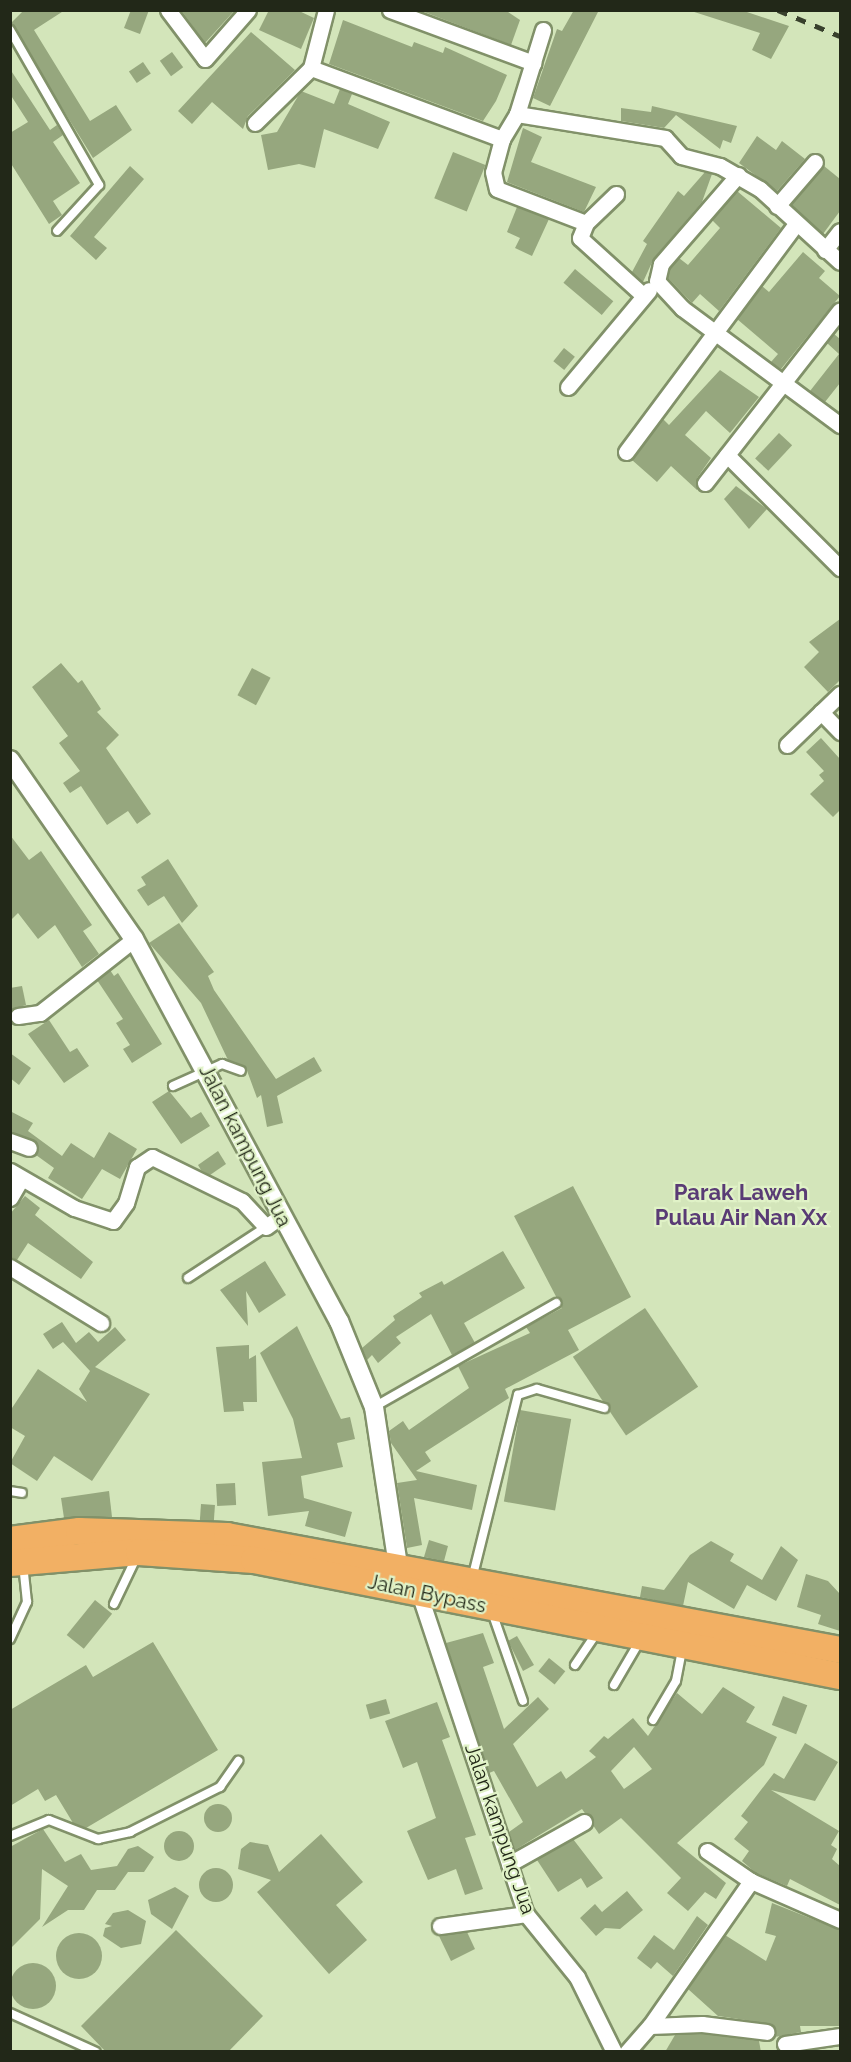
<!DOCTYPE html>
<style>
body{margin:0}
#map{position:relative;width:851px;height:2062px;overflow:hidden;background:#d3e5ba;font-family:Raleway,sans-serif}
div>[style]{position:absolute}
.building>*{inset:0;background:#96a77e;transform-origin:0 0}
.round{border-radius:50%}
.roads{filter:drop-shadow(2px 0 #819169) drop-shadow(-2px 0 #819169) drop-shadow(0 2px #819169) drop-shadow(0 -2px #819169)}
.service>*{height:8px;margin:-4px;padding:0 4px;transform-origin:4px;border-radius:4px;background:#fff}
.minor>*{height:15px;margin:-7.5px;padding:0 7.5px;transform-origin:7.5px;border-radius:7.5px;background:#fff}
.tertiary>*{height:18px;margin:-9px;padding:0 9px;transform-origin:9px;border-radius:9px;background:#fff}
.trunk>*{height:26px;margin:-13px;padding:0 13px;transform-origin:13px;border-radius:13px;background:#f2b064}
.rail>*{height:4.5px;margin-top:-2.25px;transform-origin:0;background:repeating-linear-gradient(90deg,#38402c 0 10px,transparent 0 20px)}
span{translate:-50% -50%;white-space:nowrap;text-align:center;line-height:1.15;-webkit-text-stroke:4.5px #e0f2c7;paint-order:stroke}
.street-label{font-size:20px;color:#222818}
.quarter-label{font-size:22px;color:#593b75;font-weight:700}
.frame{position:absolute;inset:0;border:12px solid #222818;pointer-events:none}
</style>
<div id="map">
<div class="building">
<div style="clip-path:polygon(24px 10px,65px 10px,34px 30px,90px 121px,116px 105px,132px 130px,93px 158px,10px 24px)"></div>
<div style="clip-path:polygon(131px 10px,149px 10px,140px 34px,124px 28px)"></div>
<div style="clip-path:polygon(181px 10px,235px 10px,205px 43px)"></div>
<div style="clip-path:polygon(269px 10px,297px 10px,314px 18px,301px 49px,259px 30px)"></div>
<div style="clip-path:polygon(419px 10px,505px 10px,520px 20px,511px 45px)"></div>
<div style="clip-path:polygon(574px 10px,599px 10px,550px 106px,533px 98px,557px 29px,562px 31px)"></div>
<div style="clip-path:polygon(688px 10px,741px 10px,789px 26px,771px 59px,752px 50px,760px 33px)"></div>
<div style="clip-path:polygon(343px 20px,412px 47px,414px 42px,443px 53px,445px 47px,507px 75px,496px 101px,483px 121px,329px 64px)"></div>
<div style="clip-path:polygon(251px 32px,295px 70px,248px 116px,243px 129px,212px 102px,192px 124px,178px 111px)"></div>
<div style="left:172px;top:52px;width:19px;height:15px;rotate:54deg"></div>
<div style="left:143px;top:62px;width:14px;height:17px;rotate:56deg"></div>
<div style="clip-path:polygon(10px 69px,50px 130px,57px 125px,63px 135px,53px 142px,80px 183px,53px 201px,62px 215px,49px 224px,10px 162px,10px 133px,28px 122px,10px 94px)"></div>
<div style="clip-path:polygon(340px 89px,352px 94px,348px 104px,390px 122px,378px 149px,324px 129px,315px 168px,299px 164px,268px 170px,261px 135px,277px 132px,301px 91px,334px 104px)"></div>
<div style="clip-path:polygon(652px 106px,737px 126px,731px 143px,723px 140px,720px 149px,676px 115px,664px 128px,621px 121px,621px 108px,651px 112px)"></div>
<div style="clip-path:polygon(523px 128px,542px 137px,531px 162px,596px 187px,584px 212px,507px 182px)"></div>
<div style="clip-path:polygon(757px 136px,776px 150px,782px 141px,805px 159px,777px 191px,739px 163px)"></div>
<div style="left:453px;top:152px;width:35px;height:50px;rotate:22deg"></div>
<div style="clip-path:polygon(130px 166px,144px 179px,94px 237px,107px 248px,96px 260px,70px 236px)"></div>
<div style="clip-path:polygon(824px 166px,840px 179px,840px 211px,823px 234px,791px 204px)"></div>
<div style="clip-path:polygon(705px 172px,712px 174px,702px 202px,654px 258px,643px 282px,632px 272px,647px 244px,643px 241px,678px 191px,684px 196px)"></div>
<div style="clip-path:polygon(737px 191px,781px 228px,719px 311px,700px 294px,692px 303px,668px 278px,670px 269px,679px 258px,688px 265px,720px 228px,712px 220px)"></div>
<div style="clip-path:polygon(517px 207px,549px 219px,532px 256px,515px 248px,520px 238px,507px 232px)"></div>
<div style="clip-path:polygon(803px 252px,825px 271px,819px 278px,840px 296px,781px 369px,771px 362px,778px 354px,737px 319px,762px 286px,769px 292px)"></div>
<div style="left:575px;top:269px;width:50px;height:18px;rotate:40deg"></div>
<div style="clip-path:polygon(834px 334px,840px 339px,840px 383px,825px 402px,810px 391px,839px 354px,827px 343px)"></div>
<div style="left:564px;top:348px;width:14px;height:17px;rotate:39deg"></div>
<div style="clip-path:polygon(720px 370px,759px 397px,730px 433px,706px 411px,685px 435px,711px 458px,697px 478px,697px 490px,671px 466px,657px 482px,632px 460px,663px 419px,669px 425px)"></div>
<div style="left:779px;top:433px;width:18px;height:35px;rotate:43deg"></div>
<div style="clip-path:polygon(736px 486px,767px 509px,749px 529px,724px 499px)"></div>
<div style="clip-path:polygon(840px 619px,840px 680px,828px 692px,804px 667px,819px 652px,809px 642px)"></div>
<div style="clip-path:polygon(61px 663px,78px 683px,82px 680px,101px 709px,97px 712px,119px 735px,106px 748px,151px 814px,137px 824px,128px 811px,107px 825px,81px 786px,70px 793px,63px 783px,80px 771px,59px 743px,68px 736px,32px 687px)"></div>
<div style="left:252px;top:668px;width:21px;height:31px;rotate:28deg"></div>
<div style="clip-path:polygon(821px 738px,840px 759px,840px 810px,833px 817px,810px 794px,824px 781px,819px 775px,824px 771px,806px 752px)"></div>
<div style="clip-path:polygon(10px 835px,29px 860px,41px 851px,92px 925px,83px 931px,99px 954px,82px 967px,55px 925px,38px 939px,18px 913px,10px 921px)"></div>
<div style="clip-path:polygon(168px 859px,198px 906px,182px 923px,164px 896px,148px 906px,137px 890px,146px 885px,141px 877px)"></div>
<div style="clip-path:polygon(179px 923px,214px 972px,208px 976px,214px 990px,276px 1079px,314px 1057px,322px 1071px,277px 1096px,283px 1123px,267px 1127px,261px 1095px,257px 1098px,246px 1068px,228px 1060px,201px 1003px,149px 943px)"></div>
<div style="clip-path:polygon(110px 970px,114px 976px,118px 973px,162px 1044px,132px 1063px,123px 1049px,130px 1045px,116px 1023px,123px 1019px,97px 980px)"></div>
<div style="clip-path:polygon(22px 986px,26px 1005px,10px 1010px,10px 988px)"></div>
<div style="clip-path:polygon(49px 1020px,70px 1052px,77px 1048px,89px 1066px,64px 1083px,28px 1034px)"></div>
<div style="clip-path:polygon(10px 1053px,31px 1068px,19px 1085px,10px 1078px)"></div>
<div style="clip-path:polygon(169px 1091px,191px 1118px,201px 1112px,210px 1126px,181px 1144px,152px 1102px)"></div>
<div style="clip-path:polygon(10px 1111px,33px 1123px,28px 1131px,62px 1156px,71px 1143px,94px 1158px,109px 1132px,137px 1149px,120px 1179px,102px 1169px,82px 1199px,48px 1178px,54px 1168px,36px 1155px,36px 1141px,10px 1132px)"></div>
<div style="clip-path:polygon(218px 1151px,226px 1164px,210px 1175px,201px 1170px,198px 1165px)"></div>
<div style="clip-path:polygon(573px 1186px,631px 1297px,568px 1330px,579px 1350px,505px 1389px,509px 1398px,425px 1452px,431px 1461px,416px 1471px,477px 1485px,472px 1510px,414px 1498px,422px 1545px,407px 1548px,397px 1483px,417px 1480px,391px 1443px,389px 1431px,403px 1421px,409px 1430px,469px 1388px,458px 1366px,530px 1333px,526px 1327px,562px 1308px,514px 1216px)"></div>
<div style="clip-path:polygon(25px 1196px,40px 1208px,35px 1215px,93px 1262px,81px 1279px,28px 1243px,17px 1260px,10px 1257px,10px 1214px)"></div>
<div style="clip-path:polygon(503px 1251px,525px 1288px,464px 1323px,475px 1343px,452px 1355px,431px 1314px,396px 1337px,401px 1343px,378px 1363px,372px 1355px,367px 1360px,362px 1348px,395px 1320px,393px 1316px,422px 1297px,419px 1293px,442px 1281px,444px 1285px)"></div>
<div style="clip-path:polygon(265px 1261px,286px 1295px,259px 1313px,246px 1291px,248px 1326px,220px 1290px)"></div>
<div style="left:645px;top:1308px;width:95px;height:87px;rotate:56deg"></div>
<div style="clip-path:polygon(62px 1322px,76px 1343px,89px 1332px,98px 1342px,115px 1327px,126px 1340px,95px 1367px,150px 1394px,92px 1481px,54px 1456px,37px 1481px,10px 1463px,25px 1436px,10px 1427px,10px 1411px,38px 1369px,87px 1402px,79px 1389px,90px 1371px,63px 1342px,53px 1349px,43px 1334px)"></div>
<div style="clip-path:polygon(297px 1326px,341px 1419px,350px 1417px,355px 1439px,337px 1443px,343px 1467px,301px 1476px,304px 1498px,352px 1512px,345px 1537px,305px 1526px,309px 1511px,268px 1516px,262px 1462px,302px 1458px,293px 1419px,260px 1353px)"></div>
<div style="clip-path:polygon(249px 1345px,249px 1359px,256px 1355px,257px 1402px,243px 1402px,244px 1411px,224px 1412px,216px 1347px)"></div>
<div style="left:520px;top:1410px;width:52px;height:93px;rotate:10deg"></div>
<div style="left:235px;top:1483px;width:22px;height:19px;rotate:87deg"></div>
<div style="clip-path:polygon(109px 1491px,112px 1517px,64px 1518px,61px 1498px)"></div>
<div style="left:201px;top:1504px;width:14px;height:16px;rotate:4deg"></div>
<div style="clip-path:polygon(429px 1540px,448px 1546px,444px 1561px,424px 1557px)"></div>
<div style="clip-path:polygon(711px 1541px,734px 1554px,730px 1561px,762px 1580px,781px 1546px,798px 1560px,776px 1601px,747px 1585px,734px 1609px,688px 1582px,683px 1606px,640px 1597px,642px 1586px,664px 1590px,690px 1555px)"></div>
<div style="clip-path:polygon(806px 1574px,828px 1581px,840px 1594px,840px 1631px,818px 1624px,821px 1615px,797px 1607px)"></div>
<div style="left:95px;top:1600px;width:22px;height:45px;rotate:39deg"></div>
<div style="clip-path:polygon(evenodd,483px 1633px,494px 1663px,483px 1667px,504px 1729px,538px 1697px,549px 1709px,513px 1744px,537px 1787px,561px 1771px,566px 1779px,596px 1757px,589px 1751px,604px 1736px,608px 1739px,633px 1718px,648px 1736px,677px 1693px,702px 1714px,723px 1687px,755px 1707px,746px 1722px,777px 1737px,764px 1765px,677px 1843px,726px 1883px,716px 1899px,705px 1892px,688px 1911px,667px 1893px,681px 1878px,621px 1818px,599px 1834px,582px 1809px,515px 1850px,509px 1832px,523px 1822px,494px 1771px,489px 1773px,446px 1643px,483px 1633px,634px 1747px,652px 1769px,624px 1789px,611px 1771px,634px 1747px)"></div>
<div style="clip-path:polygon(517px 1636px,534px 1665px,523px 1671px,508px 1641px)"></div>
<div style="clip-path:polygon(153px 1642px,218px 1750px,86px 1828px,73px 1823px,56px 1795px,45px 1801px,38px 1789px,10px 1806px,10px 1710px,86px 1665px,93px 1677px)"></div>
<div style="left:549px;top:1658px;width:21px;height:17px;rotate:39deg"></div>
<div style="left:783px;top:1696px;width:26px;height:31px;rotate:21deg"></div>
<div style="left:386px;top:1699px;width:15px;height:21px;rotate:74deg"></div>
<div style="clip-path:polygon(437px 1702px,450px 1737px,442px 1740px,476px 1835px,465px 1838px,483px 1889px,465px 1895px,456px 1869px,428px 1880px,407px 1831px,436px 1818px,417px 1762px,403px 1768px,385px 1721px)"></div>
<div style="clip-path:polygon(805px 1743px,838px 1762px,815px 1801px,771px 1790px,839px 1831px,831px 1845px,837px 1849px,832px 1859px,840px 1866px,840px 1905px,790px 1879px,787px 1886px,756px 1873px,742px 1861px,749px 1851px,734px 1839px,748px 1822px,741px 1816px,774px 1773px,784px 1779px)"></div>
<div class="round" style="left:204px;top:1804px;width:28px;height:28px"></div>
<div style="clip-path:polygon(43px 1829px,65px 1862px,81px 1854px,91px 1870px,117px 1866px,128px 1849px,138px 1846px,154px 1857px,144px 1872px,128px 1872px,115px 1890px,97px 1890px,84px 1910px,68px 1910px,42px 1927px,68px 1886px,42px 1869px,40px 1919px,10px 1949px,10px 1847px)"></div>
<div class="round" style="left:164px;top:1831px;width:30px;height:30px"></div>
<div style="clip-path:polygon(321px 1834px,363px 1882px,336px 1905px,367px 1940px,329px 1974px,257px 1892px,271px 1880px,238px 1869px,241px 1849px,250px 1842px,268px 1845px,279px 1872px)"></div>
<div style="clip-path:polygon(573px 1839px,603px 1878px,587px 1888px,581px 1878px,558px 1892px,537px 1860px)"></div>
<div class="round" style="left:199px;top:1868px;width:34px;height:34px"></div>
<div style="clip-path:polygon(175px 1887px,189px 1896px,172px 1929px,151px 1914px,148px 1900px)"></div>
<div style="clip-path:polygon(627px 1891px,643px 1910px,620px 1929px,605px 1928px,596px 1936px,580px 1918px,595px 1904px,602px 1912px)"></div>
<div style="clip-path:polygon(772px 1903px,840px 1930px,840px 2026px,800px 2026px,801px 2032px,775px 2037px,772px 2024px,718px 2016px,688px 1989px,725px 1935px,766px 1961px,776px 1936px,765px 1933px)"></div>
<div style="clip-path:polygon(128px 1910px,146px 1921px,141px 1944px,121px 1948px,103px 1936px,105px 1928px,112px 1926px,105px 1924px,113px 1913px)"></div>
<div style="clip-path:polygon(697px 1916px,708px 1925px,673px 1976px,657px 1962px,651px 1969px,637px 1958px,654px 1935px,674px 1950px)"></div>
<div style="clip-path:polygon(176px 1930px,263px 2016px,228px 2052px,106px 2052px,81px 2026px)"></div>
<div style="clip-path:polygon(467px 1932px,475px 1949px,451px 1961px,439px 1936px)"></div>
<div class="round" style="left:56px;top:1933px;width:46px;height:46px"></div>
<div class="round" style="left:10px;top:1963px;width:46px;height:46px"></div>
<div style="clip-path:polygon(702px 2034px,759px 2041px,761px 2052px,665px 2052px,675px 2035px)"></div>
</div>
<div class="roads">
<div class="service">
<div style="left:10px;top:30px;width:179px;rotate:60.1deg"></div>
<div style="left:99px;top:185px;width:62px;rotate:132.4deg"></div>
<div style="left:173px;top:1086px;width:54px;rotate:-24.2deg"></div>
<div style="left:222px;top:1064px;width:20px;rotate:20deg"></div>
<div style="left:188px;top:1278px;width:93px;rotate:-33.2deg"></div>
<div style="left:374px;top:1407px;width:210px;rotate:-29.7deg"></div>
<div style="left:10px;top:1491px;width:12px;rotate:9deg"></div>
<div style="left:472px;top:1579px;width:190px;rotate:-76deg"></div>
<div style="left:518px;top:1395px;width:20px;rotate:-18deg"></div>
<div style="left:537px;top:1389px;width:70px;rotate:15.8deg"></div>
<div style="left:114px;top:1604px;width:51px;rotate:-64.4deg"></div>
<div style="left:492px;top:1612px;width:94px;rotate:70.8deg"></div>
<div style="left:10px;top:1639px;width:41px;rotate:-65.3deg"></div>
<div style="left:27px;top:1602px;width:36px;rotate:-96deg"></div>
<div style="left:575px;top:1665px;width:41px;rotate:-55.9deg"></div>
<div style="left:614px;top:1685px;width:53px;rotate:-59.6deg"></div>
<div style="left:653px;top:1720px;width:45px;rotate:-59.5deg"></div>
<div style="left:676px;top:1681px;width:32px;rotate:-79deg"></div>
<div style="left:10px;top:1836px;width:42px;rotate:-22.3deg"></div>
<div style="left:49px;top:1820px;width:53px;rotate:21.2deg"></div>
<div style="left:98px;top:1839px;width:33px;rotate:-12deg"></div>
<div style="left:130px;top:1832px;width:101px;rotate:-26.6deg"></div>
<div style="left:220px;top:1787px;width:32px;rotate:-55deg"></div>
<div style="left:10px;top:2013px;width:94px;rotate:24.4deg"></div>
</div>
<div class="minor">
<div style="left:168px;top:10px;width:61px;rotate:52.9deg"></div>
<div style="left:205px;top:59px;width:65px;rotate:-48.7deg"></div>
<div style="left:390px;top:10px;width:153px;rotate:20.3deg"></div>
<div style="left:543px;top:30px;width:88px;rotate:107.2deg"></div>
<div style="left:517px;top:114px;width:150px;rotate:9.2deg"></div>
<div style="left:665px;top:138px;width:24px;rotate:48deg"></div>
<div style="left:681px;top:156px;width:40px;rotate:14.4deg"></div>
<div style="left:720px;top:166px;width:46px;rotate:29.9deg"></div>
<div style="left:760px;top:189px;width:108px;rotate:42.4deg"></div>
<div style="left:311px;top:68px;width:60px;rotate:-75.5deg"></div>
<div style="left:255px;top:123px;width:78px;rotate:-44.5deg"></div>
<div style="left:311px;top:68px;width:204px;rotate:20.4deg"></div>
<div style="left:502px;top:139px;width:29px;rotate:-59deg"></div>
<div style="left:502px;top:139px;width:34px;rotate:105deg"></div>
<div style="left:493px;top:172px;width:17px;rotate:77deg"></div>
<div style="left:497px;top:189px;width:95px;rotate:20.9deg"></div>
<div style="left:738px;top:175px;width:118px;rotate:130.9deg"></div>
<div style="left:661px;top:264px;width:17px;rotate:103deg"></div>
<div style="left:657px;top:281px;width:37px;rotate:47deg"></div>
<div style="left:682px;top:308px;width:197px;rotate:36.5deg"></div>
<div style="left:616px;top:194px;width:42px;rotate:136deg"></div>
<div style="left:586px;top:223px;width:16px;rotate:112deg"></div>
<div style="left:580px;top:238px;width:86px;rotate:42.2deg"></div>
<div style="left:777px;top:206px;width:58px;rotate:-49.2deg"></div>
<div style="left:825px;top:250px;width:24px;rotate:-52deg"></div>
<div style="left:568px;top:387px;width:126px;rotate:-50.1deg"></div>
<div style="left:626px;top:452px;width:283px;rotate:-53.3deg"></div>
<div style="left:727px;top:455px;width:160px;rotate:45deg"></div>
<div style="left:705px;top:483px;width:219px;rotate:-52deg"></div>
<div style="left:821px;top:712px;width:28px;rotate:46deg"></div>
<div style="left:787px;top:745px;width:74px;rotate:-43.9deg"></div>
<div style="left:18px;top:1016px;width:22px;rotate:-8deg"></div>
<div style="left:40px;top:1013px;width:120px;rotate:-38.2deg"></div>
<div style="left:10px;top:1141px;width:20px;rotate:20deg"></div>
<div style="left:10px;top:1171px;width:74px;rotate:30deg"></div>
<div style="left:74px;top:1208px;width:41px;rotate:18.4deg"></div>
<div style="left:113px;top:1221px;width:22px;rotate:-54deg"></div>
<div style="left:126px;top:1203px;width:38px;rotate:-73deg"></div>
<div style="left:137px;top:1167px;width:18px;rotate:-34deg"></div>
<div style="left:152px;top:1157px;width:100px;rotate:26.1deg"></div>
<div style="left:242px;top:1201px;width:35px;rotate:47deg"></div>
<div style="left:266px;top:1227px;width:17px;rotate:-36deg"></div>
<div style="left:10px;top:1198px;width:22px;rotate:-60deg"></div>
<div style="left:10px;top:1267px;width:107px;rotate:31.6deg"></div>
<div style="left:418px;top:1590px;width:342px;rotate:71.6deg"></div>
<div style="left:526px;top:1914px;width:81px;rotate:51deg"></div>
<div style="left:577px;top:1977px;width:84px;rotate:63.7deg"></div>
<div style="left:707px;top:1851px;width:53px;rotate:34.3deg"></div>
<div style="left:751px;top:1881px;width:97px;rotate:23.7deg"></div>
<div style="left:509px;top:1864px;width:86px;rotate:-29.2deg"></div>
<div style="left:751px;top:1881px;width:177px;rotate:124.9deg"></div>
<div style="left:650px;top:2026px;width:52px;rotate:-2.2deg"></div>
<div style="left:702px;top:2024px;width:65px;rotate:7deg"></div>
<div style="left:440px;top:1926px;width:87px;rotate:-7.9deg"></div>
<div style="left:785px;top:2044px;width:56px;rotate:-8.3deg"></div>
<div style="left:627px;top:2052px;width:35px;rotate:-49deg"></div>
</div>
<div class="tertiary">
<div style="left:10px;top:760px;width:218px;rotate:55.3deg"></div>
<div style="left:134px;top:939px;width:434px;rotate:61.8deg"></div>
<div style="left:339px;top:1321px;width:93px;rotate:67.9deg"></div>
<div style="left:374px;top:1407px;width:160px;rotate:81.4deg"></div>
</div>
<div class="trunk">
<div style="left:10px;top:1540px;width:70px;rotate:-7.4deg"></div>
<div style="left:79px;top:1531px;width:148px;rotate:1.9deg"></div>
<div style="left:227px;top:1536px;width:624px;rotate:10.53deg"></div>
<div style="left:10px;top:1563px;width:129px;rotate:-4.9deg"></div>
<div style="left:139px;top:1552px;width:115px;rotate:4deg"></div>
<div style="left:254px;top:1560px;width:597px;rotate:11.2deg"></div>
</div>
</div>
<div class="rail">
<div style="left:778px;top:10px;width:67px;rotate:22.8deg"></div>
</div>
<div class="street-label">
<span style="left:245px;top:1146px;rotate:63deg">Jalan kampung Jua</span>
<span style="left:427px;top:1594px;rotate:12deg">Jalan Bypass</span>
<span style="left:500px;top:1829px;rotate:71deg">Jalan kampung Jua</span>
</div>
<div class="quarter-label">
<span style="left:741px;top:1205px">Parak Laweh<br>Pulau Air Nan Xx</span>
</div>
<div class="frame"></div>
</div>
